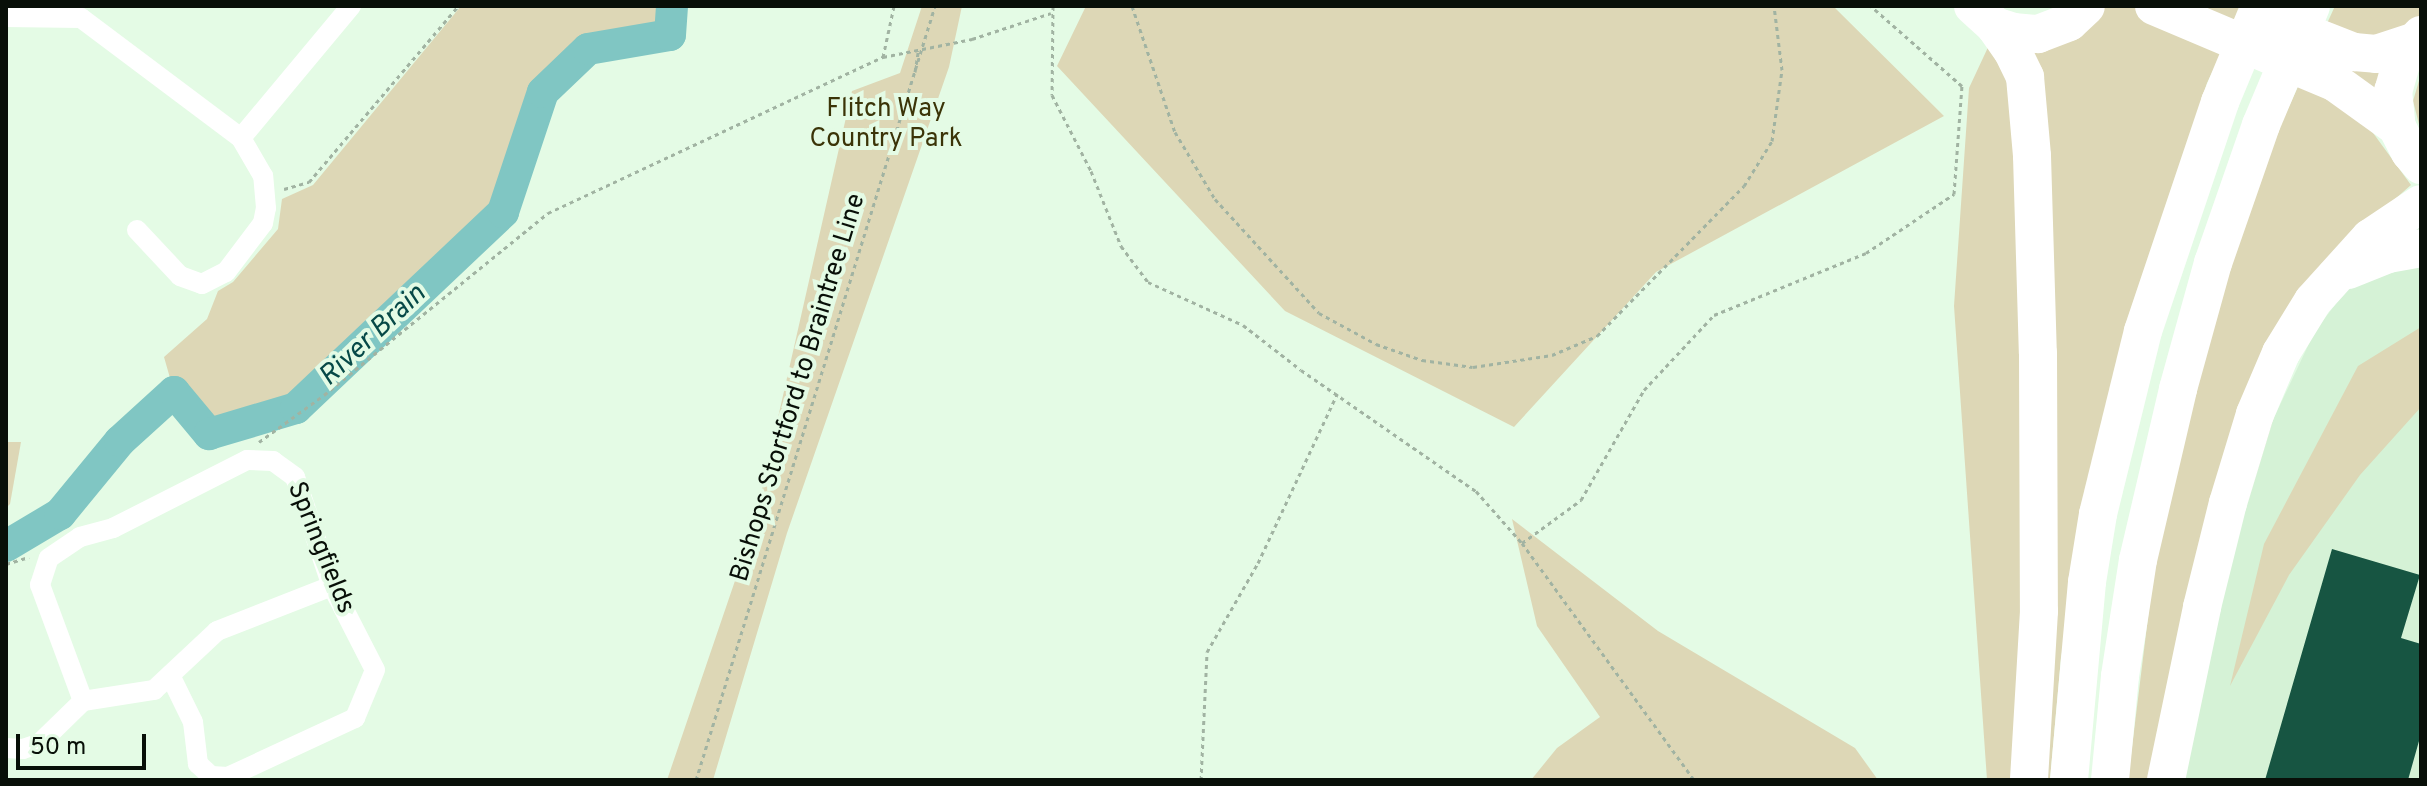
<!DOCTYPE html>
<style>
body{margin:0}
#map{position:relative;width:2427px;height:786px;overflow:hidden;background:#e4fbe5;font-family:Overpass,sans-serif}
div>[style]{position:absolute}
.built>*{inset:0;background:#d5f2d6}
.green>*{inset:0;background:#ddd7b6}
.river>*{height:32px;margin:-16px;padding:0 16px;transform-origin:16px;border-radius:16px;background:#80c6c3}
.building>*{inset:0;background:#175542}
.path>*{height:3px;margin-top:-1.5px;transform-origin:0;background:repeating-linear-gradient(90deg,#a1b3a2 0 4px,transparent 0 8px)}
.street>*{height:20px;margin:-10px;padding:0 10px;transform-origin:10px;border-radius:10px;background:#fff}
.highway>*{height:38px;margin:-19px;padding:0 19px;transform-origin:19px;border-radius:19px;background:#fff}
span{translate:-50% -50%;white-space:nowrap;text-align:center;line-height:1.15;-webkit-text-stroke:8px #e4fbe5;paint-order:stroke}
.park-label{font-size:26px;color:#3b3408}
.street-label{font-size:26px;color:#080f08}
.water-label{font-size:28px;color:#074947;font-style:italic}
.frame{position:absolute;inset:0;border:8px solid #080f08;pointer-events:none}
.scale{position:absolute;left:16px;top:734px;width:130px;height:36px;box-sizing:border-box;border:4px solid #080f08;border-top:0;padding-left:10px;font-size:24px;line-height:28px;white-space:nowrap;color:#080f08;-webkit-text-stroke:6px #e4fbe5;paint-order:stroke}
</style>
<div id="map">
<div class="built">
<div style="clip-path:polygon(2421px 219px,2421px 780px,2185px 780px,2199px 687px,2261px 445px,2315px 331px,2384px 241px)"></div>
</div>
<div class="green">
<div style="clip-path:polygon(461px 6px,672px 6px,670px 35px,588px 49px,543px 92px,503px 212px,296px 408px,209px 434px,174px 392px,164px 357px,207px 319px,218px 291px,233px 282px,278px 229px,282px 199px,313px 185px)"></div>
<div style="clip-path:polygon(922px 6px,962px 6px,949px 67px,787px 533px,713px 780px,667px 780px,753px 528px,852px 91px,900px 73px)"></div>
<div style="clip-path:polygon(1086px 6px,1833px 6px,1944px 116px,1656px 272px,1514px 427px,1285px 311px,1057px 66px)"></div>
<div style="clip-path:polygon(2097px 6px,2245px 6px,2207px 83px,2125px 352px,2061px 657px,2050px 780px,1987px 780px,1954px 306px,1969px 88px,1990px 43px)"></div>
<div style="clip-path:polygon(2335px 6px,2421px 6px,2421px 17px,2368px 126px,2411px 185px,2321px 264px,2162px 780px,2128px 780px,2159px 528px,2213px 316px,2280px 126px)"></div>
<div style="clip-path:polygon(2421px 74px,2421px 132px,2413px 101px)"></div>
<div style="clip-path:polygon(2421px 327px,2421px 407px,2360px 475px,2289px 575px,2230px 686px,2264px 544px,2358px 366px)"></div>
<div style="clip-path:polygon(6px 442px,21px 442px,10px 504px,6px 508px)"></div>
<div style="clip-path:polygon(1512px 519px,1658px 631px,1855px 748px,1878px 780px,1531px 780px,1557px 748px,1600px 717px,1537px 626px)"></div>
</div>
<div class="river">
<div style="left:6px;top:546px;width:63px;rotate:-30.7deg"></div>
<div style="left:60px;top:514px;width:94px;rotate:-50.6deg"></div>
<div style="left:120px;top:441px;width:73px;rotate:-42.2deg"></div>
<div style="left:174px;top:392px;width:55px;rotate:50.2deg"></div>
<div style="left:209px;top:434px;width:91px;rotate:-16.6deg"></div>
<div style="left:296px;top:408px;width:285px;rotate:-43.4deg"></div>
<div style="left:503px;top:212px;width:126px;rotate:-71.6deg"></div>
<div style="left:543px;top:92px;width:62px;rotate:-43.7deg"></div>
<div style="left:588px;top:49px;width:83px;rotate:-9.7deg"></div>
<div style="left:670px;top:35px;width:29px;rotate:-86deg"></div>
</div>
<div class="building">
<div style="clip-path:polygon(2332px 549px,2420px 575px,2401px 638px,2421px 644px,2421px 734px,2408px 780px,2265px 780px)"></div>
</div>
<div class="path">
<div style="left:1053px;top:6px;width:89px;rotate:90.6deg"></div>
<div style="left:1052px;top:95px;width:85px;rotate:62.8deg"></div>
<div style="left:1091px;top:171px;width:81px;rotate:68.2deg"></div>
<div style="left:1121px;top:246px;width:45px;rotate:53.1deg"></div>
<div style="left:1148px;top:282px;width:104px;rotate:24.4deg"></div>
<div style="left:1243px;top:325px;width:73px;rotate:37.8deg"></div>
<div style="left:1301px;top:370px;width:213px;rotate:34.7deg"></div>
<div style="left:1476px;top:491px;width:69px;rotate:48.5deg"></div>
<div style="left:1522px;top:543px;width:293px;rotate:54deg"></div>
<div style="left:1132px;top:6px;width:133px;rotate:71.2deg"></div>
<div style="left:1175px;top:132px;width:78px;rotate:59.2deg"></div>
<div style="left:1215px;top:199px;width:154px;rotate:47.6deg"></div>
<div style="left:1319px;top:313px;width:65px;rotate:28.5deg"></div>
<div style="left:1376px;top:344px;width:49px;rotate:19.2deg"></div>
<div style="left:1422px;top:360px;width:51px;rotate:7.8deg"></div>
<div style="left:1473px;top:367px;width:80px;rotate:-8.6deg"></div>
<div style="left:1552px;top:355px;width:49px;rotate:-22.9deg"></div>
<div style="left:1597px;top:336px;width:210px;rotate:-45.6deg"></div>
<div style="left:1744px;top:186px;width:53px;rotate:-58.1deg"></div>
<div style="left:1772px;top:141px;width:72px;rotate:-82deg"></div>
<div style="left:1782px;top:70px;width:64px;rotate:-97.1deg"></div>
<div style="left:883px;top:57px;width:52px;rotate:-77.8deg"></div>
<div style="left:915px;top:72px;width:20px;rotate:-81deg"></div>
<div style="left:284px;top:189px;width:26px;rotate:-16deg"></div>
<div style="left:309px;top:182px;width:231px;rotate:-49.7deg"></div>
<div style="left:259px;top:442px;width:80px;rotate:-35.9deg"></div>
<div style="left:324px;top:395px;width:289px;rotate:-39.1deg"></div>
<div style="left:548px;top:213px;width:370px;rotate:-25deg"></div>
<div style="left:883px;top:57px;width:91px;rotate:-11.4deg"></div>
<div style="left:972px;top:39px;width:83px;rotate:-18.2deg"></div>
<div style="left:1522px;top:543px;width:73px;rotate:-36.1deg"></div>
<div style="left:1581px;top:500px;width:127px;rotate:-60.2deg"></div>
<div style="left:1644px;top:390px;width:103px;rotate:-47deg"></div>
<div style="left:1714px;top:315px;width:164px;rotate:-22.2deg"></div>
<div style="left:1866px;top:253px;width:106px;rotate:-33.8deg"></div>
<div style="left:1954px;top:194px;width:108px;rotate:-85.8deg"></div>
<div style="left:1962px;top:86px;width:121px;rotate:-138.7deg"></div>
<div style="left:6px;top:564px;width:24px;rotate:-17deg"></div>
<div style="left:696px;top:780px;width:810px;rotate:-72.84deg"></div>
<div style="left:1201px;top:780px;width:128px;rotate:-87.3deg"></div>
<div style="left:1207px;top:652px;width:103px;rotate:-60.2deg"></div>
<div style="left:1258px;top:563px;width:187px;rotate:-64.9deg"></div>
</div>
<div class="street">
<div style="left:6px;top:17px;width:75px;rotate:0.8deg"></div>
<div style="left:81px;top:18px;width:200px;rotate:36.9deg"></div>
<div style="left:241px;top:138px;width:172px;rotate:-50.2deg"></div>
<div style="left:137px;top:230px;width:63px;rotate:46.9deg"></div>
<div style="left:180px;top:276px;width:23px;rotate:20deg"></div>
<div style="left:202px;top:284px;width:27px;rotate:-27deg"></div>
<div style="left:226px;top:272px;width:61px;rotate:-52.9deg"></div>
<div style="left:263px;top:223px;width:15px;rotate:-79deg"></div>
<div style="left:266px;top:208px;width:32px;rotate:-95deg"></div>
<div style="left:263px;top:176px;width:44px;rotate:-120.1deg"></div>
<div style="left:83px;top:701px;width:124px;rotate:-110.3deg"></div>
<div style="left:40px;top:585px;width:28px;rotate:-72deg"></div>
<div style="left:49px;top:558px;width:37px;rotate:-34deg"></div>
<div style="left:80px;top:537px;width:34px;rotate:-15deg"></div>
<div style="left:113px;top:528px;width:150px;rotate:-26.9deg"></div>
<div style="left:247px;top:460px;width:26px;rotate:2deg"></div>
<div style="left:273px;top:461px;width:27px;rotate:36deg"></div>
<div style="left:295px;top:477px;width:115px;rotate:71.3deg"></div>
<div style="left:332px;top:586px;width:94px;rotate:62.9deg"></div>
<div style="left:375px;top:670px;width:52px;rotate:112.6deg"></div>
<div style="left:355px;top:718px;width:140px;rotate:155.1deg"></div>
<div style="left:228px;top:777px;width:17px;rotate:-177deg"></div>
<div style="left:211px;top:776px;width:18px;rotate:-137deg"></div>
<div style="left:198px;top:764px;width:42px;rotate:-96.8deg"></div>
<div style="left:193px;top:722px;width:50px;rotate:-116.1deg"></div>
<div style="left:6px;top:748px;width:17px;rotate:3deg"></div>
<div style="left:23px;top:749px;width:18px;rotate:-19deg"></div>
<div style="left:40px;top:743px;width:60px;rotate:-44.3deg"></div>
<div style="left:83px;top:701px;width:72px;rotate:-8.8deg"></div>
<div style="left:154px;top:690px;width:86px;rotate:-43.1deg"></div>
<div style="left:217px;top:631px;width:123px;rotate:-21.4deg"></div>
</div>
<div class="highway">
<div style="left:1973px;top:6px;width:30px;rotate:42deg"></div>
<div style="left:1995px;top:26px;width:19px;rotate:18deg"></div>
<div style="left:2013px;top:32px;width:25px;rotate:5deg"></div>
<div style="left:2038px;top:34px;width:33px;rotate:-21deg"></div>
<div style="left:2069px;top:22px;width:23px;rotate:-43deg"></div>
<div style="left:2154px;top:6px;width:198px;rotate:22.9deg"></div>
<div style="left:2336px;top:83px;width:75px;rotate:35.8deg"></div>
<div style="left:2277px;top:22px;width:83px;rotate:21.3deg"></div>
<div style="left:2354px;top:52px;width:22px;rotate:5deg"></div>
<div style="left:2376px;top:54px;width:40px;rotate:-18deg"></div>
<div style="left:1995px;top:26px;width:29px;rotate:55deg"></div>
<div style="left:2012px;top:50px;width:30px;rotate:64deg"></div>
<div style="left:2025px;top:77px;width:79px;rotate:84.9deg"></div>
<div style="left:2032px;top:156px;width:197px;rotate:88.3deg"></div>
<div style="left:2038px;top:353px;width:258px;rotate:89.8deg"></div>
<div style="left:2039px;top:611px;width:169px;rotate:93.4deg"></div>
<div style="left:2421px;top:35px;width:28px;rotate:129deg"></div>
<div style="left:2403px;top:57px;width:35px;rotate:106deg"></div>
<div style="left:2393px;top:91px;width:36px;rotate:84deg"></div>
<div style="left:2397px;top:127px;width:28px;rotate:63deg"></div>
<div style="left:2410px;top:152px;width:17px;rotate:50deg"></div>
<div style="left:2348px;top:270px;width:43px;rotate:-21.8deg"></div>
<div style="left:2388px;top:254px;width:34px;rotate:-10deg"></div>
<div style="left:2069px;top:780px;width:199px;rotate:-84.8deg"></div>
<div style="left:2087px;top:582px;width:69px;rotate:-80.8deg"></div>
<div style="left:2098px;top:514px;width:188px;rotate:-76.2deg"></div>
<div style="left:2143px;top:331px;width:242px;rotate:-71.4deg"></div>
<div style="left:2220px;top:102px;width:104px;rotate:-67.4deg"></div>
<div style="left:2110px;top:780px;width:104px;rotate:-84.5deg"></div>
<div style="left:2120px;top:676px;width:117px;rotate:-81.2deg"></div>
<div style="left:2138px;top:560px;width:176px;rotate:-76.8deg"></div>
<div style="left:2178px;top:389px;width:131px;rotate:-74.5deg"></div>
<div style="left:2213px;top:263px;width:146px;rotate:-70.8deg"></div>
<div style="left:2261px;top:125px;width:129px;rotate:-67.2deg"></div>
<div style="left:2166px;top:780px;width:177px;rotate:-78.2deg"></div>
<div style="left:2202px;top:607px;width:107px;rotate:-76deg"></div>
<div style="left:2228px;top:503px;width:93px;rotate:-73.1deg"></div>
<div style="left:2255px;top:414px;width:66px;rotate:-66.9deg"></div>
<div style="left:2281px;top:353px;width:61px;rotate:-58.4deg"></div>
<div style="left:2313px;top:301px;width:85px;rotate:-47.9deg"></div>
<div style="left:2370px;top:238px;width:61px;rotate:-33.7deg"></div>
</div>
<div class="park-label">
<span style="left:886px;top:125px">Flitch Way<br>Country Park</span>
</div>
<div class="street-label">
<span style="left:799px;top:388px;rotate:-73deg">Bishops Stortford to Braintree Line</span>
<span style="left:320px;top:548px;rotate:68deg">Springfields</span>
</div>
<div class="water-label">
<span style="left:373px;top:336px;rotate:-43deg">River Brain</span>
</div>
<div class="frame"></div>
<div class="scale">50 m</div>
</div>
